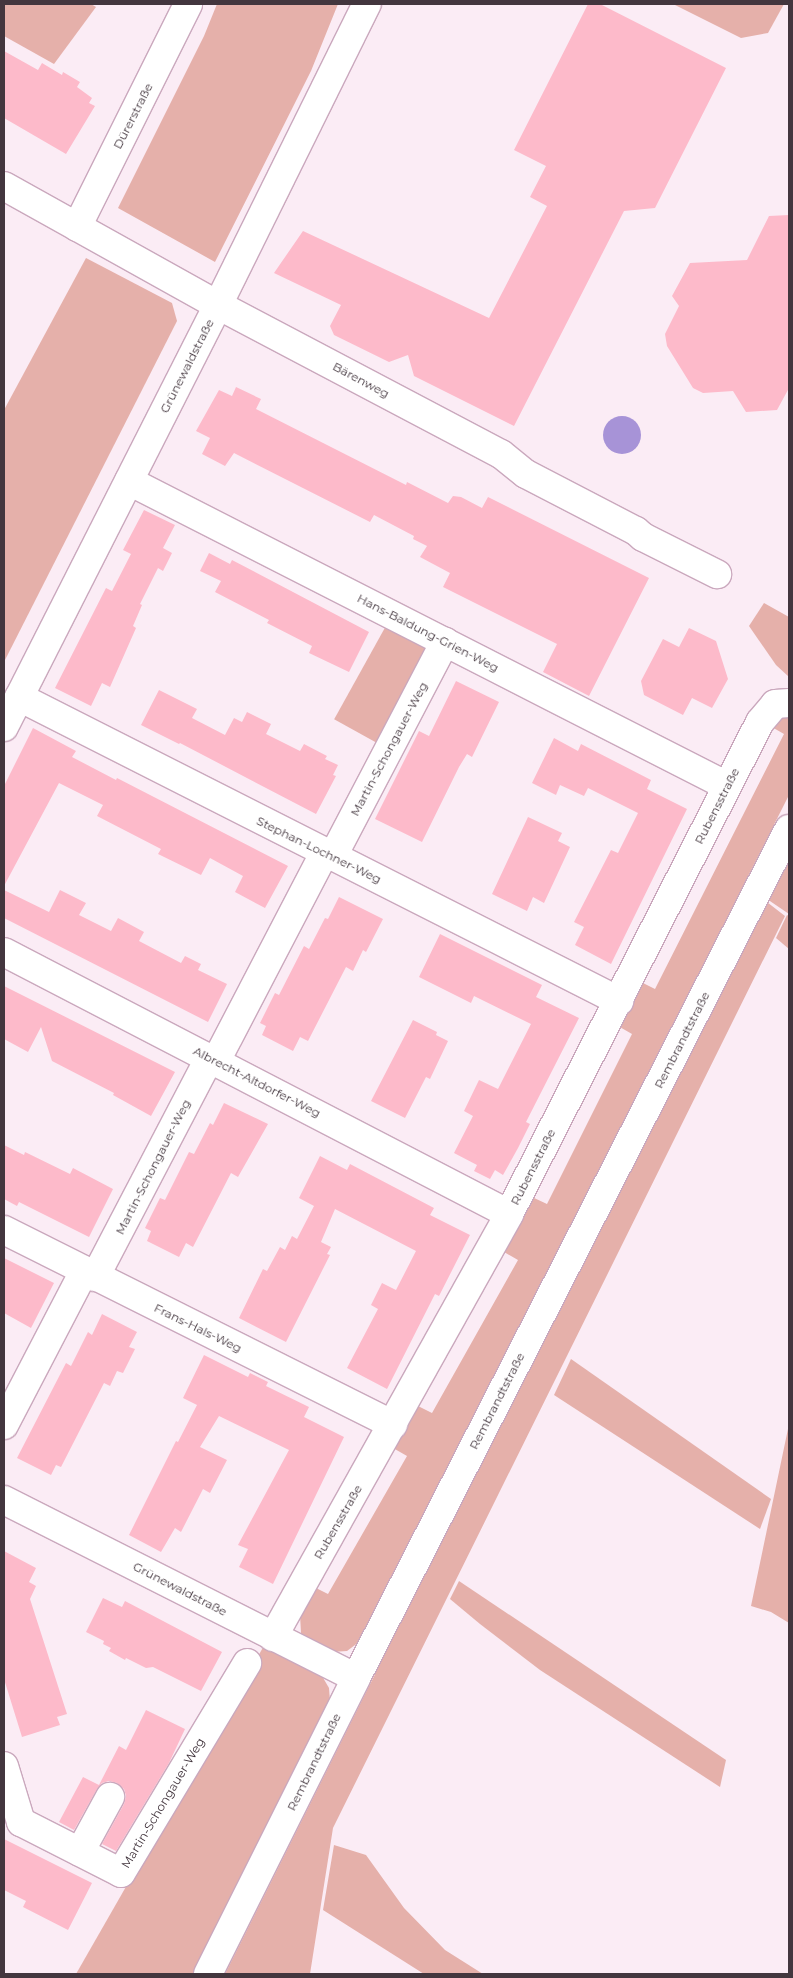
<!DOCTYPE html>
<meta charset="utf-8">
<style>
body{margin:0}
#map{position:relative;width:793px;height:1978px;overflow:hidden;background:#fbecf5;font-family:Montserrat,sans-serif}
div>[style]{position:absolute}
.green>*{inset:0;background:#e5b0aa;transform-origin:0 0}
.water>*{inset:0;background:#a793d7}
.round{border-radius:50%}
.building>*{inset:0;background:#fdbaca}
.roads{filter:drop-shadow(1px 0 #caa8bd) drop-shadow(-1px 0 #caa8bd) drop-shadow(0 1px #caa8bd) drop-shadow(0 -1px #caa8bd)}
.minor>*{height:28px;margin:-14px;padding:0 14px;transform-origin:14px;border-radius:14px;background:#fff}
span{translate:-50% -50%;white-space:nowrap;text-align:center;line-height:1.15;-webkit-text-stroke:5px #fff;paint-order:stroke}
.street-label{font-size:12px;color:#43363e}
.frame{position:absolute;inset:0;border:5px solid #43363e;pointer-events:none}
</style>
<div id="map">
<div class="green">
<div style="clip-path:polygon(4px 4px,91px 4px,96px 7px,54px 64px,4px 36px)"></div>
<div style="clip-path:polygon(217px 4px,338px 4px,311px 71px,215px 262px,118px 208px,204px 36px)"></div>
<div style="clip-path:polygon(673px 4px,784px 4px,768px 33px,741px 38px)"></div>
<div style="clip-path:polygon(86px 258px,172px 303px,177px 321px,4px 662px,4px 410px)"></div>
<div style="clip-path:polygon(764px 603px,789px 617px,789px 677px,776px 665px,749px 626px)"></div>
<div style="left:387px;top:624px;width:48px;height:109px;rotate:29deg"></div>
<div style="clip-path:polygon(789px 715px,789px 795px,363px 1639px,347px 1651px,332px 1652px,305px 1639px,301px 1633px,300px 1615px,314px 1587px,328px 1594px,407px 1456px,393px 1448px,418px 1406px,432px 1413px,518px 1260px,504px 1252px,532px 1197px,547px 1204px,632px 1034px,618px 1026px,641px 982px,655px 989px,784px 734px,770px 726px,779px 718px)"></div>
<div style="clip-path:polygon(789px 850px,789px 914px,764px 897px)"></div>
<div style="clip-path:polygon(763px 899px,785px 916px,333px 1828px,310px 1974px,225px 1974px)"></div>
<div style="clip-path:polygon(787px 915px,789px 916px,789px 949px,776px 938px)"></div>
<div style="clip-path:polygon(571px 1359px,771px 1499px,760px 1529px,554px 1395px)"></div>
<div style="clip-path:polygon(789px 1424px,789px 1623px,771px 1612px,751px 1606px)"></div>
<div style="clip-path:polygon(459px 1581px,726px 1760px,720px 1787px,540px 1670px,480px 1624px,450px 1599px)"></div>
<div style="clip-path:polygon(265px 1644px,322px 1676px,329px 1688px,330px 1701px,194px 1974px,76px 1974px)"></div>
<div style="clip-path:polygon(334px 1845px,366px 1855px,404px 1908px,445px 1950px,483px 1974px,424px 1974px,323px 1910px)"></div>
</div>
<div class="water">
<div class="round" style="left:603px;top:416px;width:38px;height:38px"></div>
</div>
<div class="building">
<div style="clip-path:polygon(588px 4px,600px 4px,726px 68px,655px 208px,624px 211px,514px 426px,414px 376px,408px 355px,389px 362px,334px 335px,330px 326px,341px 305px,274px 273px,303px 231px,489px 318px,547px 206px,530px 197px,546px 166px,514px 150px)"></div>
<div style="clip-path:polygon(4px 51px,38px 70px,42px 63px,62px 75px,63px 72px,80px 82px,77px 87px,92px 98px,89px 103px,95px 106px,66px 154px,4px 118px)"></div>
<div style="clip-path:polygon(789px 215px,789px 388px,777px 410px,746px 412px,733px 391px,703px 393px,693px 388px,667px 346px,665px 334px,679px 306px,672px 296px,690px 263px,747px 260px,769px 216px)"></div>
<div style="clip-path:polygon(236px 387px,261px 399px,256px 409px,406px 485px,407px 482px,448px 503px,453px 496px,461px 497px,482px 508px,488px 497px,649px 578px,589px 696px,543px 672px,557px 644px,443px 587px,450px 573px,420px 557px,427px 546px,413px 539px,414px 536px,374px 515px,370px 522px,234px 453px,225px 466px,202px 454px,210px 438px,196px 431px,219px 390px,232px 396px)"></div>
<div style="clip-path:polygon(144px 510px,175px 525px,163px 548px,172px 553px,163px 571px,158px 568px,140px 604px,142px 605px,133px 626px,136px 628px,110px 687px,102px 683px,91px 706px,55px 688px,106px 588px,112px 591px,131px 554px,123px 550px)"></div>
<div style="clip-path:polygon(209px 553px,230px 564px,232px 560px,369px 632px,349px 672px,309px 653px,312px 646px,267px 623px,269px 620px,215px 592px,221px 581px,200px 571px)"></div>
<div style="clip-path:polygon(689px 628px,716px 641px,728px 679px,712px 708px,692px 698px,683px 715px,644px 695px,641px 681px,663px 639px,679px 647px)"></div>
<div style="clip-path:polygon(456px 681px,499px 702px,472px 757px,467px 754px,459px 767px,422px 842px,375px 819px,419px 731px,429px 736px)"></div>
<div style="clip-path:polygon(159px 690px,197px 709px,192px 718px,225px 735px,234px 718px,242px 722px,247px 712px,271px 724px,266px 734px,300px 751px,304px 744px,327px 756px,325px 759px,338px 765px,333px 775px,336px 776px,316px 814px,180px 743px,179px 744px,141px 725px)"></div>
<div style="clip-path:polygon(33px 728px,76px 751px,72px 757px,116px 780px,117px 778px,288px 866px,265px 908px,235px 892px,243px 876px,210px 858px,201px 875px,158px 854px,161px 849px,97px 816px,103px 805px,59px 783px,4px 886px,4px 786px)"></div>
<div style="clip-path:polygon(554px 738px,578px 751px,581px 744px,651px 780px,647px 789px,687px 809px,611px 964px,575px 945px,584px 927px,574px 922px,611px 850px,618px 853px,638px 813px,588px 788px,584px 796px,560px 785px,556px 795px,532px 783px)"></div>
<div style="clip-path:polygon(528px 817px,562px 833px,558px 841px,570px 847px,544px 903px,533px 897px,527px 911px,492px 894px)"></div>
<div style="clip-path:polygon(4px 890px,49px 912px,60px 890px,86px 903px,79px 915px,111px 931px,118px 918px,144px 932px,139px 941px,181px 963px,185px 956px,201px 964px,198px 970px,227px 984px,208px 1022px,4px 918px)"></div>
<div style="clip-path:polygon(339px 897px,383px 919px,366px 952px,363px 950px,353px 971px,346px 967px,308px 1041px,300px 1037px,293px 1051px,262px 1035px,266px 1026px,260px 1023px,275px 993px,279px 995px,304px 946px,309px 949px,325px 918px,328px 919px)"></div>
<div style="clip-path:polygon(440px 934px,542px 985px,536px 997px,579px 1018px,526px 1122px,530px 1124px,518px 1148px,503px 1175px,495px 1170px,490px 1179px,474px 1171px,477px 1165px,454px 1153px,473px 1116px,464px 1111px,479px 1080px,498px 1089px,531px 1024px,474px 996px,471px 1003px,419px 977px)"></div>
<div style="clip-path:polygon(4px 986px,175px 1072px,151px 1116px,113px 1095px,114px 1093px,52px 1061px,41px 1027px,28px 1052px,4px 1039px)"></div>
<div style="clip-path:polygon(413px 1020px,437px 1032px,436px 1035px,448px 1041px,430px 1079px,426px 1077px,405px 1118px,371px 1101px)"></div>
<div style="clip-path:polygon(224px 1103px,268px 1124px,238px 1177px,231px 1173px,193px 1247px,186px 1243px,179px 1257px,147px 1241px,151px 1231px,145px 1228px,160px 1198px,165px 1200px,189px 1152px,194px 1154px,210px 1123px,213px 1125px)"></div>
<div style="clip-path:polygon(4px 1145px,24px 1155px,25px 1152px,70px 1174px,73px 1168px,113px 1189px,89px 1237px,19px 1202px,17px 1206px,4px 1199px)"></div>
<div style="clip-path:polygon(320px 1156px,347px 1170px,350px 1164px,434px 1208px,430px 1215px,470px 1235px,439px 1296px,435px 1294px,387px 1389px,347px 1368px,378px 1309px,371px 1305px,382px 1283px,396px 1290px,416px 1251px,335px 1209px,321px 1242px,331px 1247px,327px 1254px,330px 1255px,286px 1342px,239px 1318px,263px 1269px,267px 1271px,280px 1247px,285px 1250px,292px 1236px,297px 1239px,314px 1206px,299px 1198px)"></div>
<div style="clip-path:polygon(4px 1258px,54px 1283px,31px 1328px,4px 1313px)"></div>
<div style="clip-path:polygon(102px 1314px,137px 1332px,129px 1347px,135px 1349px,123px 1373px,117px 1371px,110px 1386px,104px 1383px,61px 1467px,56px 1465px,51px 1475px,17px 1458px,66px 1363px,71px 1366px,88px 1332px,92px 1335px)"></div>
<div style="clip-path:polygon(204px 1355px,248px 1377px,250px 1373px,268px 1382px,266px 1386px,309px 1407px,304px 1417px,344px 1437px,273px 1584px,239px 1567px,248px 1549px,238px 1545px,289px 1450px,219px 1416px,200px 1447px,227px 1460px,210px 1493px,203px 1489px,181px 1532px,175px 1528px,161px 1552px,129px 1535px,176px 1441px,178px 1442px,197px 1405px,183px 1398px)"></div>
<div style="clip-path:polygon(4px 1551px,36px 1568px,29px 1582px,36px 1586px,30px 1599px,67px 1714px,57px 1717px,60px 1725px,22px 1737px,4px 1679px)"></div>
<div style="clip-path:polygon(103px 1598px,122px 1607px,125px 1601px,222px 1652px,201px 1691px,153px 1667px,146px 1668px,126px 1658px,125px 1660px,109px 1651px,111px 1648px,103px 1644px,104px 1641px,86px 1632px)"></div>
<div style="clip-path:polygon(146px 1710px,185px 1729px,169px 1763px,116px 1851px,102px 1844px,124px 1804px,126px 1796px,124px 1789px,117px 1783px,109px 1781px,102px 1783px,97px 1789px,74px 1830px,59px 1822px,83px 1777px,99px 1785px,119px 1746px,126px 1750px)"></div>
<div style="clip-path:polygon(4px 1839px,92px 1883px,68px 1930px,23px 1907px,26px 1901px,4px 1890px)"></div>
</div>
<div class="roads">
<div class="minor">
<div style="left:4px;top:186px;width:245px;rotate:29.1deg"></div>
<div style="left:218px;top:305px;width:320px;rotate:27.8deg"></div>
<div style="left:501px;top:454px;width:32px;rotate:39deg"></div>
<div style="left:526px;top:474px;width:124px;rotate:27.4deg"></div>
<div style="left:636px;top:531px;width:9px;rotate:41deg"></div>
<div style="left:643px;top:537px;width:83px;rotate:26.6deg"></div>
<div style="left:77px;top:227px;width:249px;rotate:-63.5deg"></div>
<div style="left:129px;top:481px;width:671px;rotate:27.02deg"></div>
<div style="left:19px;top:697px;width:673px;rotate:26.87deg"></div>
<div style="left:4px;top:727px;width:473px;rotate:-63.1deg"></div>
<div style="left:218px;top:305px;width:336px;rotate:-63.7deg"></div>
<div style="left:333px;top:856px;width:242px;rotate:-62.4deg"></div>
<div style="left:4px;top:952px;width:569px;rotate:27.42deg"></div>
<div style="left:216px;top:1061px;width:236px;rotate:-62.5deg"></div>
<div style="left:4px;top:1230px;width:435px;rotate:26.6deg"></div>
<div style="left:95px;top:1277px;width:248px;rotate:-62.4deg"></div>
<div style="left:4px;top:1425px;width:174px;rotate:-62.5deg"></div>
<div style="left:4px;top:1500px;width:394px;rotate:26.8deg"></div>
<div style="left:273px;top:1637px;width:484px;rotate:-60.8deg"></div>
<div style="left:509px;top:1214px;width:552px;rotate:-62.97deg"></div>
<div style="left:760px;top:722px;width:23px;rotate:-50deg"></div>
<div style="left:775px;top:704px;width:14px;rotate:-4deg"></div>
<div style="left:4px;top:1766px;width:59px;rotate:73.1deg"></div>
<div style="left:21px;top:1822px;width:112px;rotate:27deg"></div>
<div style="left:121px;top:1873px;width:245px;rotate:-59deg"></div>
<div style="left:80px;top:1852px;width:63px;rotate:-61.4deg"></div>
<div style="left:208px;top:1974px;width:331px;rotate:-63.4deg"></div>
<div style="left:356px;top:1678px;width:953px;rotate:-62.98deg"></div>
</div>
</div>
<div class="street-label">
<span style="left:133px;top:116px;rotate:-63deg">Dürerstraße</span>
<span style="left:187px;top:366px;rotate:-63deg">Grünewaldstraße</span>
<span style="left:361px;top:380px;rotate:28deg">Bärenweg</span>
<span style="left:428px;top:633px;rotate:27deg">Hans-Baldung-Grien-Weg</span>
<span style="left:389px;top:749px;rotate:-62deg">Martin-Schongauer-Weg</span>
<span style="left:717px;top:806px;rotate:-63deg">Rubensstraße</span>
<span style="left:319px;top:850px;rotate:26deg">Stephan-Lochner-Weg</span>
<span style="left:682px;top:1040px;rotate:-63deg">Rembrandtstraße</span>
<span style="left:257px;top:1082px;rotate:27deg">Albrecht-Altdorfer-Weg</span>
<span style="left:153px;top:1167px;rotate:-63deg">Martin-Schongauer-Weg</span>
<span style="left:533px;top:1167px;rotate:-63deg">Rubensstraße</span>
<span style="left:198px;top:1328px;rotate:26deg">Frans-Hals-Weg</span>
<span style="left:497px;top:1401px;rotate:-63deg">Rembrandtstraße</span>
<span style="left:338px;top:1522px;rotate:-60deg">Rubensstraße</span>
<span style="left:180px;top:1589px;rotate:27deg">Grünewaldstraße</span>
<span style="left:314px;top:1762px;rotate:-64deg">Rembrandtstraße</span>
<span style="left:163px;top:1803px;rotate:-59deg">Martin-Schongauer-Weg</span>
</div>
<div class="frame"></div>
</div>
